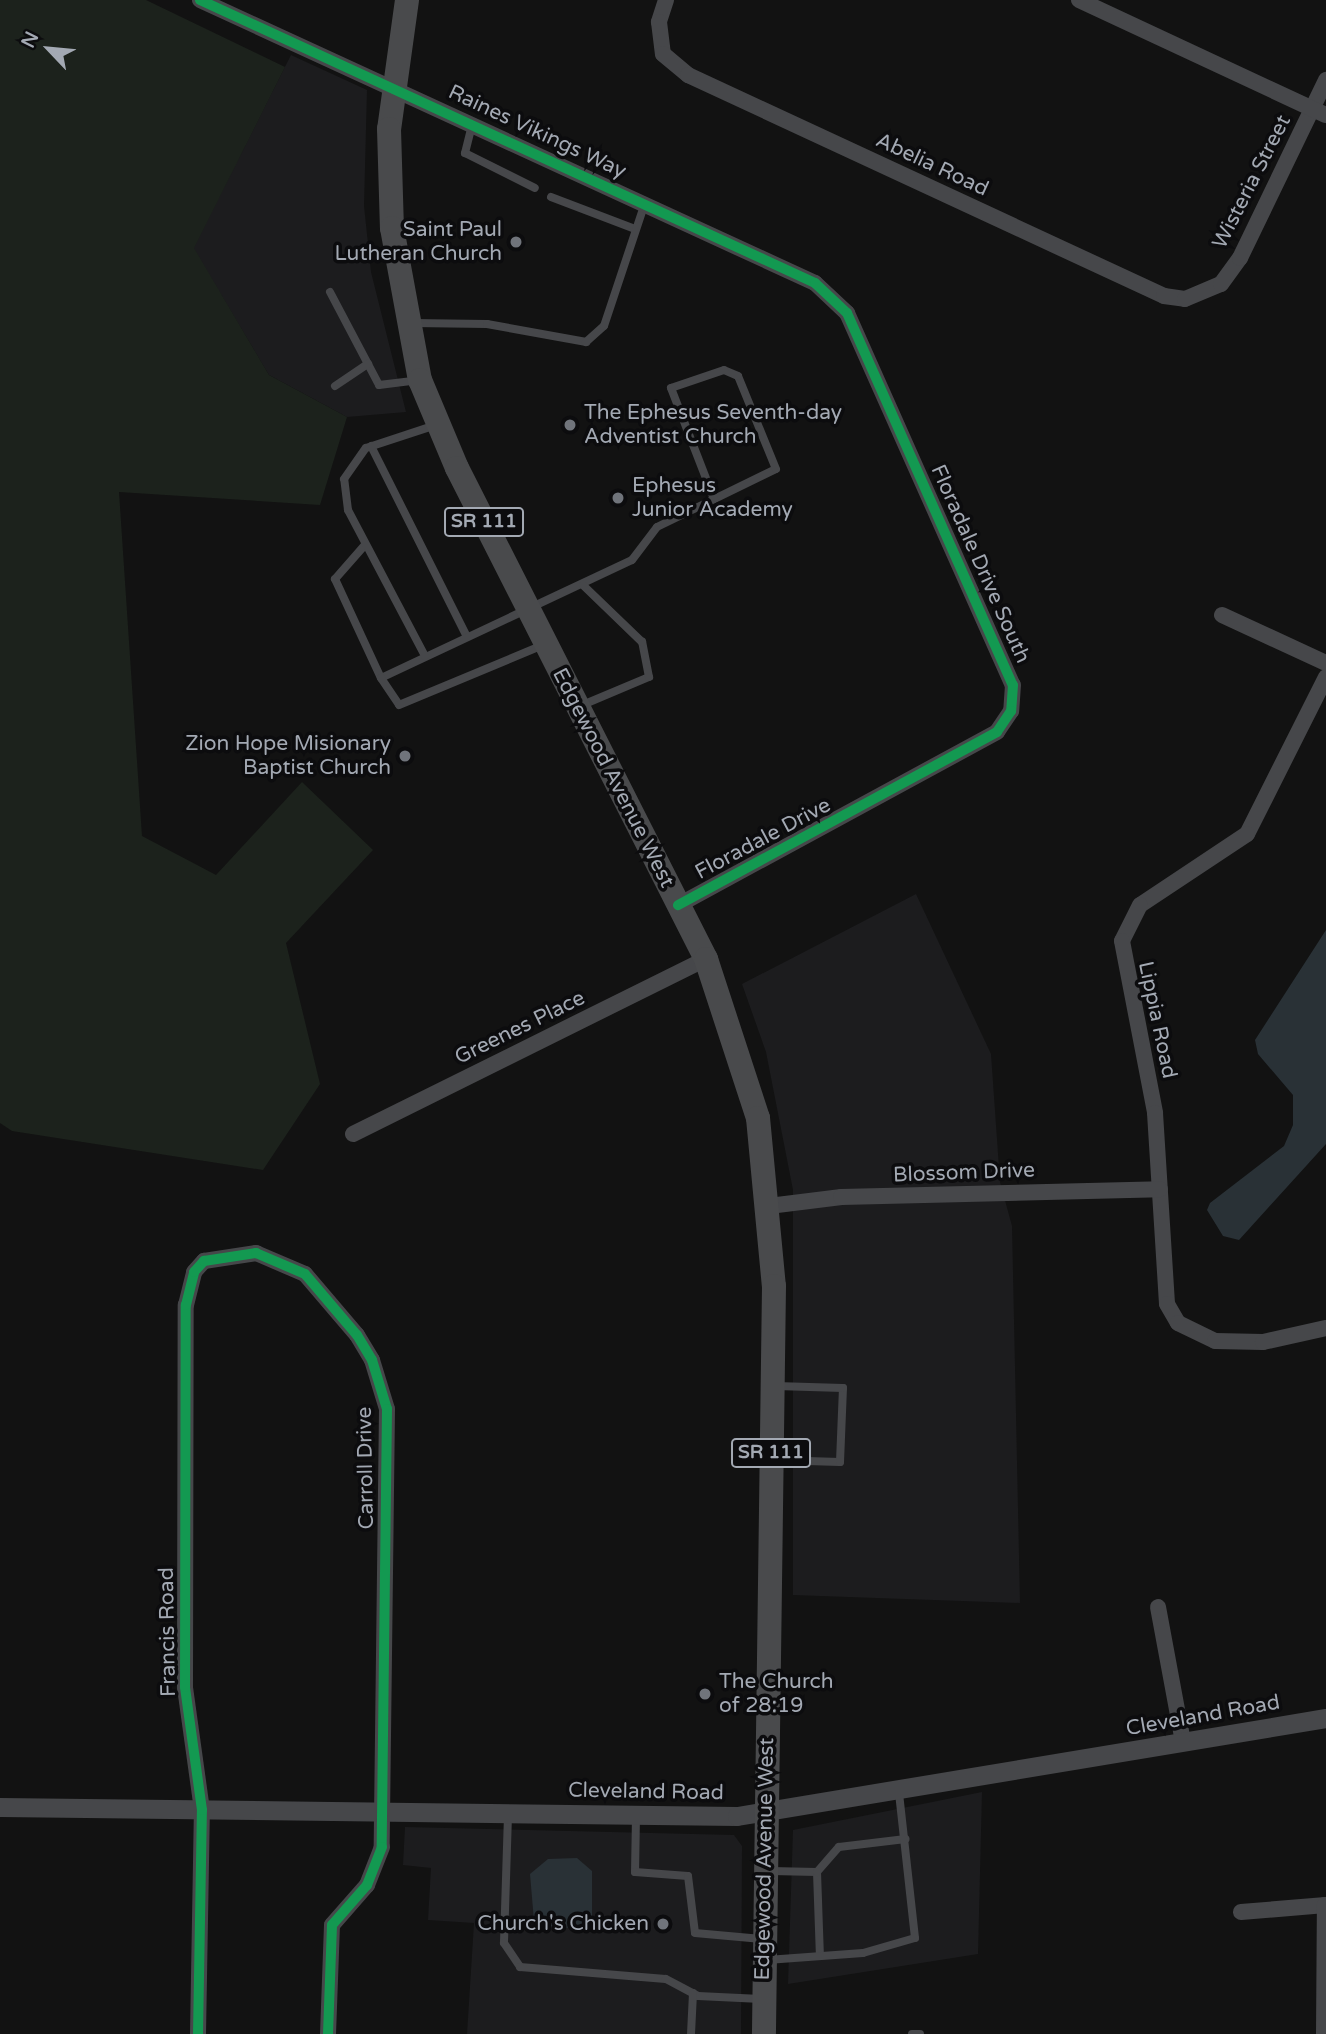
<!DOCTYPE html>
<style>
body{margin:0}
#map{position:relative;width:1326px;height:2034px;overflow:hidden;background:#121212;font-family:"Varela Round",sans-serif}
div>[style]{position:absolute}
.built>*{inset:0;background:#1c1c1e}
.green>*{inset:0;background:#1c221c}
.water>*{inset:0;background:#293136}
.service>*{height:8px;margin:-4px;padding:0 4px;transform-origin:4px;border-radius:4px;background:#46474a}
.minor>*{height:16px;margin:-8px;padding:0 8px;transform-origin:8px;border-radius:8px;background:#46474a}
.tertiary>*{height:19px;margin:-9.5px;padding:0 9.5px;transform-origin:9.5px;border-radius:9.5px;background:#46474a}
.primary>*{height:24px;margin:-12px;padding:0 12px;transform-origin:12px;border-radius:12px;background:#494a4c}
.cycleway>*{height:10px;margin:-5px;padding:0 5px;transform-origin:5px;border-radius:5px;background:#139951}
.dots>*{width:19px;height:19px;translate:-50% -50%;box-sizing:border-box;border:4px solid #0c0c0e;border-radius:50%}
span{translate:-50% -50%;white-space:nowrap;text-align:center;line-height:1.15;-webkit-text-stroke:7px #0c0c0e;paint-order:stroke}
.shield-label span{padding:2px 5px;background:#0c0c0e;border:2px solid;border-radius:5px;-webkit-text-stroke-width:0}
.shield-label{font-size:19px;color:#a3a9b3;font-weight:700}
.street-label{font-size:21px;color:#a3a9b3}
.poi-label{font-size:21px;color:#a3a9b3}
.right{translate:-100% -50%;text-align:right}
.left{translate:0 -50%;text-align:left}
.north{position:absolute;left:14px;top:14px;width:70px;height:70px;-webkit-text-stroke:5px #0c0c0e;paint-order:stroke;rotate:296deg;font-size:19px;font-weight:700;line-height:28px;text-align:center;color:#a3a9b3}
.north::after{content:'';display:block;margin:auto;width:24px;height:32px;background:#a3a9b3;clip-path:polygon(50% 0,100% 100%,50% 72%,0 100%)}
</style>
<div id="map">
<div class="built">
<div style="clip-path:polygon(291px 55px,367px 90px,364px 206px,371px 272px,406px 412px,347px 417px,269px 375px,193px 248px)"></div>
<div style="clip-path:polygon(916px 894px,991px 1054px,1000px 1182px,1012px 1226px,1020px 1603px,793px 1595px,793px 1190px,766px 1052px,742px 984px)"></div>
<div style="clip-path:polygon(982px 1792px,978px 1954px,788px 1984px,793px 1830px)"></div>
<div style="clip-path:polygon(405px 1827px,734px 1835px,742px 1846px,741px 2034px,467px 2034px,474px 1923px,428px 1920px,431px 1868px,403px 1865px)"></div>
</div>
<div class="green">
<div style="clip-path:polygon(0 0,146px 0,285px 67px,194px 248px,269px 375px,347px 417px,320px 505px,119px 492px,142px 836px,216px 875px,302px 782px,373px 850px,286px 943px,320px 1084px,263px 1170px,12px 1131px,0 1123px)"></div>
</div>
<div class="water">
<div style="clip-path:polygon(1326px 930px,1326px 1144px,1239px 1240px,1223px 1236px,1207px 1210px,1210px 1203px,1284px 1146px,1293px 1125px,1293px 1095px,1258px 1054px,1255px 1040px)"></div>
<div style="clip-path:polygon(577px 1858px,592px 1871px,592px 1918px,585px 1927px,542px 1929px,534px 1921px,530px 1874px,548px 1859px)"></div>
</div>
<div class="service">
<div style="left:472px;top:125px;width:29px;rotate:104deg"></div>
<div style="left:465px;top:153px;width:78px;rotate:26.6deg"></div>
<div style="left:551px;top:197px;width:90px;rotate:20.9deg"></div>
<div style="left:330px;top:292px;width:105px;rotate:62.2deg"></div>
<div style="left:379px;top:385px;width:38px;rotate:-7deg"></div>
<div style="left:413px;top:323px;width:74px;rotate:0.8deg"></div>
<div style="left:487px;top:324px;width:101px;rotate:10.3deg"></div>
<div style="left:586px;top:342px;width:24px;rotate:-42deg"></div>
<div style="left:604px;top:326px;width:130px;rotate:-71.6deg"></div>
<div style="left:335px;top:386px;width:40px;rotate:-34deg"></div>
<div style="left:371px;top:446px;width:212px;rotate:63.3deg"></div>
<div style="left:364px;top:546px;width:44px;rotate:131.3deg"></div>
<div style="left:335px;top:579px;width:109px;rotate:65.1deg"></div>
<div style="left:381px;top:678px;width:277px;rotate:-25.2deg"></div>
<div style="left:632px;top:560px;width:41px;rotate:-52.9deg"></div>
<div style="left:657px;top:527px;width:132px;rotate:-26deg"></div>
<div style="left:776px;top:469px;width:100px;rotate:-112.2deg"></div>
<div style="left:738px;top:376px;width:15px;rotate:-157deg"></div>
<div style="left:724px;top:370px;width:56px;rotate:161.2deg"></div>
<div style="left:671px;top:388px;width:119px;rotate:68.8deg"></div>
<div style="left:425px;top:656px;width:165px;rotate:-117.8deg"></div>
<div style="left:348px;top:510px;width:31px;rotate:-97deg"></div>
<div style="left:344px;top:479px;width:38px;rotate:-55deg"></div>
<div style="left:366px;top:448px;width:74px;rotate:-18.2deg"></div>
<div style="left:381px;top:678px;width:32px;rotate:56deg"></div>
<div style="left:399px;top:705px;width:156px;rotate:-22.6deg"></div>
<div style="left:580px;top:706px;width:75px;rotate:-22.8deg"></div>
<div style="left:649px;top:677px;width:36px;rotate:-101deg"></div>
<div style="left:642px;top:642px;width:82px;rotate:-136deg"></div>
<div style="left:774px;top:1460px;width:66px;rotate:1.7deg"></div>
<div style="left:840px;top:1462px;width:74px;rotate:-87.7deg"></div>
<div style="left:843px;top:1388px;width:67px;rotate:-178.3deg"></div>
<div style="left:508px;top:1815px;width:128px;rotate:91.8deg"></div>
<div style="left:504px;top:1943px;width:29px;rotate:56deg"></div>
<div style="left:520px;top:1967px;width:146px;rotate:4.7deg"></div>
<div style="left:666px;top:1979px;width:36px;rotate:28deg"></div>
<div style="left:698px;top:1996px;width:63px;rotate:2.7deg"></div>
<div style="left:636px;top:1816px;width:56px;rotate:91deg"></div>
<div style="left:635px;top:1872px;width:53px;rotate:4.3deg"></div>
<div style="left:688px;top:1876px;width:57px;rotate:83deg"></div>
<div style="left:695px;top:1933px;width:67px;rotate:5.1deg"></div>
<div style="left:771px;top:1871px;width:46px;rotate:1.2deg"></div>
<div style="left:817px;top:1872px;width:84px;rotate:88deg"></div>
<div style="left:817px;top:1872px;width:33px;rotate:-49deg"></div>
<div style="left:839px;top:1847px;width:67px;rotate:-6.8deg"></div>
<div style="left:767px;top:1960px;width:96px;rotate:-4.2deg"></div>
<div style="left:863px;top:1953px;width:54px;rotate:-16.1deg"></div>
<div style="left:915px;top:1938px;width:146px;rotate:-96.3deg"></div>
<div style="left:691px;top:2034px;width:41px;rotate:-87.2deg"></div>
<div style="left:912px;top:2034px;width:8px"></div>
</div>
<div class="minor">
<div style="left:200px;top:0;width:677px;rotate:24.71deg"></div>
<div style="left:815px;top:283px;width:44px;rotate:43.2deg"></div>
<div style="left:847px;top:313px;width:407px;rotate:66deg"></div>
<div style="left:1013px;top:685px;width:26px;rotate:94deg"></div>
<div style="left:1011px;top:711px;width:25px;rotate:124deg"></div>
<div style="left:997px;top:732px;width:363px;rotate:151.5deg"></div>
<div style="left:666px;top:0;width:23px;rotate:108deg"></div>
<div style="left:659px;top:22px;width:32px;rotate:83deg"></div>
<div style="left:663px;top:54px;width:33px;rotate:40deg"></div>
<div style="left:688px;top:75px;width:525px;rotate:24.9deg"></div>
<div style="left:1164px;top:296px;width:21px;rotate:8deg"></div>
<div style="left:1185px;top:299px;width:39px;rotate:-23deg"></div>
<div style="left:1221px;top:284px;width:32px;rotate:-54deg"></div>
<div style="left:1240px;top:258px;width:198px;rotate:-64.2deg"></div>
<div style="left:1079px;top:0;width:272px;rotate:25deg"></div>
<div style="left:1222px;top:615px;width:115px;rotate:24.8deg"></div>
<div style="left:1326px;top:677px;width:176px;rotate:116.7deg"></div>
<div style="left:1247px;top:834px;width:128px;rotate:146.4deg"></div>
<div style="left:1140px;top:905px;width:40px;rotate:116.6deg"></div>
<div style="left:1122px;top:941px;width:175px;rotate:79.1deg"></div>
<div style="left:1155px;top:1113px;width:191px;rotate:86.4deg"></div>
<div style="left:1167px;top:1304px;width:22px;rotate:60deg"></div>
<div style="left:1178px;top:1323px;width:41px;rotate:25.9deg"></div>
<div style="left:1215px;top:1341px;width:48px;rotate:1.2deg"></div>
<div style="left:1263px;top:1342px;width:65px;rotate:-12.5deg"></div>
<div style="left:353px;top:1134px;width:394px;rotate:-26.4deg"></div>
<div style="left:769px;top:1206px;width:73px;rotate:-7.1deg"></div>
<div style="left:841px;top:1197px;width:319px;rotate:-1.4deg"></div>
<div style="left:1158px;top:1607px;width:137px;rotate:79.5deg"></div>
<div style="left:1241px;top:1912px;width:85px;rotate:-4.7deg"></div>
<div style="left:198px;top:2034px;width:224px;rotate:-89deg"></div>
<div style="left:202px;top:1810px;width:124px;rotate:-97.9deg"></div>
<div style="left:185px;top:1687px;width:382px;rotate:-89.9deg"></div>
<div style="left:186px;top:1305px;width:34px;rotate:-76deg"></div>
<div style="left:194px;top:1272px;width:15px;rotate:-48deg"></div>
<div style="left:204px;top:1261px;width:53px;rotate:-8.7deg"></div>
<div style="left:256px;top:1253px;width:53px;rotate:23.2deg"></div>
<div style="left:305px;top:1274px;width:80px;rotate:49.6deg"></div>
<div style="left:357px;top:1335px;width:29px;rotate:59deg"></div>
<div style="left:372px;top:1360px;width:51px;rotate:73deg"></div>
<div style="left:387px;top:1409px;width:438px;rotate:90.7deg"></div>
<div style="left:382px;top:1847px;width:41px;rotate:111.5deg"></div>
<div style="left:367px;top:1885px;width:53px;rotate:131.2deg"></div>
<div style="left:332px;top:1925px;width:109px;rotate:92.1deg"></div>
<div style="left:1324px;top:2034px;width:129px;rotate:-89.6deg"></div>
</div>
<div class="tertiary">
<div style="left:0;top:1807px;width:737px;rotate:0.7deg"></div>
<div style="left:737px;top:1816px;width:597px;rotate:-9.45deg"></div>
</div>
<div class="primary">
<div style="left:407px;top:0;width:130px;rotate:97.9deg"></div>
<div style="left:389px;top:129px;width:99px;rotate:88.3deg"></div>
<div style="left:392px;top:228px;width:155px;rotate:79.6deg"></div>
<div style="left:420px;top:380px;width:95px;rotate:67.2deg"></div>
<div style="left:457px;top:468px;width:551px;rotate:63.11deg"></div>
<div style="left:706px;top:959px;width:167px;rotate:71.9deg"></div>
<div style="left:758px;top:1118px;width:169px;rotate:84.6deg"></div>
<div style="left:774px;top:1286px;width:748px;rotate:90.77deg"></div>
</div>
<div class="cycleway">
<div style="left:200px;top:0;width:677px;rotate:24.71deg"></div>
<div style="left:815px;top:283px;width:44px;rotate:43.2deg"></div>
<div style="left:847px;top:313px;width:407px;rotate:66deg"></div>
<div style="left:1013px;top:685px;width:26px;rotate:94deg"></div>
<div style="left:1011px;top:711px;width:25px;rotate:124deg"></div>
<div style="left:997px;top:732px;width:363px;rotate:151.5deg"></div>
<div style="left:198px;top:2034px;width:224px;rotate:-89deg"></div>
<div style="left:202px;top:1810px;width:124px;rotate:-97.9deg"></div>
<div style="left:185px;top:1687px;width:382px;rotate:-89.9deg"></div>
<div style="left:186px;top:1305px;width:34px;rotate:-76deg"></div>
<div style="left:194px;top:1272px;width:15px;rotate:-48deg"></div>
<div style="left:204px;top:1261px;width:53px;rotate:-8.7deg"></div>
<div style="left:256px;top:1253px;width:53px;rotate:23.2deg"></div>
<div style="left:305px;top:1274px;width:80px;rotate:49.6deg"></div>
<div style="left:357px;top:1335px;width:29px;rotate:59deg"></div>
<div style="left:372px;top:1360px;width:51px;rotate:73deg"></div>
<div style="left:387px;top:1409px;width:438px;rotate:90.7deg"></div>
<div style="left:382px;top:1847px;width:41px;rotate:111.5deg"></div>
<div style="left:367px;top:1885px;width:53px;rotate:131.2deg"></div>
<div style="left:332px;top:1925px;width:109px;rotate:92.1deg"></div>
</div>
<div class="dots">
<div style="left:516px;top:242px;background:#70747b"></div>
<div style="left:570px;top:425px;background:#70747b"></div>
<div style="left:618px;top:498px;background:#70747b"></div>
<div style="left:405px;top:756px;background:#70747b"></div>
<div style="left:705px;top:1694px;background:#70747b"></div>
<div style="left:663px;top:1924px;background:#70747b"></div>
</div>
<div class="shield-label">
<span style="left:484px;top:522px">SR 111</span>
<span style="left:771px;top:1453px">SR 111</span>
</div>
<div class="street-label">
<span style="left:537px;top:132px;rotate:25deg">Raines Vikings Way</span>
<span style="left:932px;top:165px;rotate:25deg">Abelia Road</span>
<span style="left:1252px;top:182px;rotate:-63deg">Wisteria Street</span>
<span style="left:980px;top:564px;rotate:66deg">Floradale Drive South</span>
<span style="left:613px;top:778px;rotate:63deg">Edgewood Avenue West</span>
<span style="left:763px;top:839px;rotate:-28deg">Floradale Drive</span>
<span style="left:1157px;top:1020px;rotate:78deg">Lippia Road</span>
<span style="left:520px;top:1028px;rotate:-26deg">Greenes Place</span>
<span style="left:964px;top:1173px;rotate:-2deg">Blossom Drive</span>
<span style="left:366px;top:1468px;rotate:-91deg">Carroll Drive</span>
<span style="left:168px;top:1632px;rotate:-91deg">Francis Road</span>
<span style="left:1203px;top:1716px;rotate:-10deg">Cleveland Road</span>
<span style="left:646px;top:1792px;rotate:1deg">Cleveland Road</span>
<span style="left:765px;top:1859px;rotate:-89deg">Edgewood Avenue West</span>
</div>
<div class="poi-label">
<span class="right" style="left:502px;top:242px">Saint Paul<br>Lutheran Church</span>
<span class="left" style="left:584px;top:425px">The Ephesus Seventh-day<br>Adventist Church</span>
<span class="left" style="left:632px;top:498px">Ephesus<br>Junior Academy</span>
<span class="right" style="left:391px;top:756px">Zion Hope Misionary<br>Baptist Church</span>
<span class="left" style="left:719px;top:1694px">The Church<br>of 28:19</span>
<span class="right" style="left:649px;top:1924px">Church's Chicken</span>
</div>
<div class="north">N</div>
</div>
